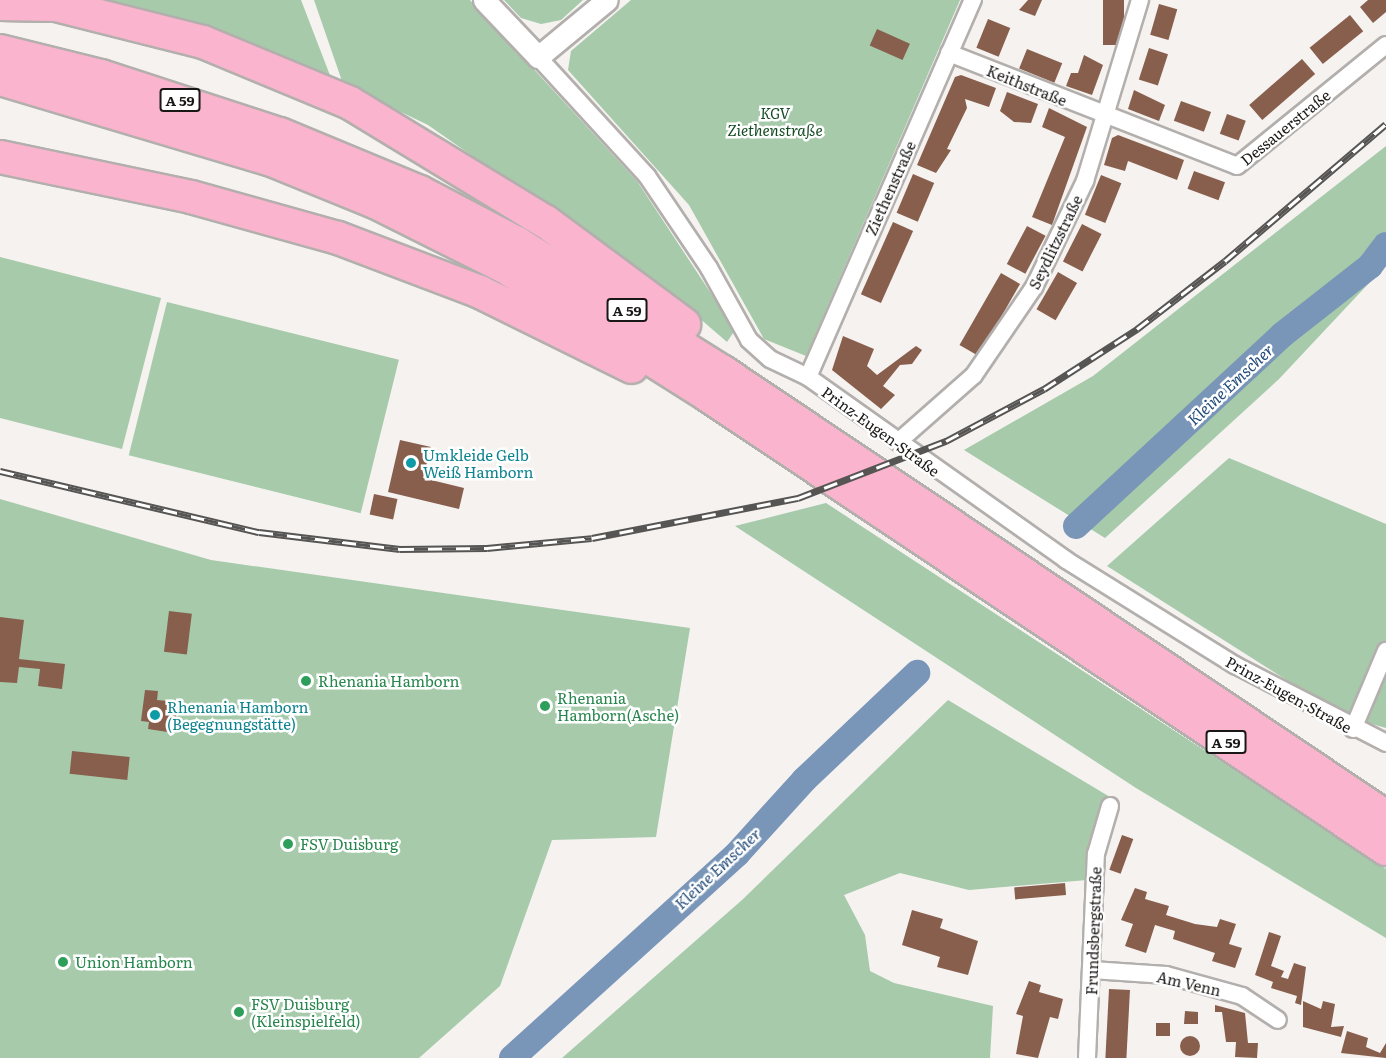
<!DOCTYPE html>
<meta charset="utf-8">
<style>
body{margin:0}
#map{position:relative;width:1386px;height:1058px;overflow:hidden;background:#f5f2f0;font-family:Literata,serif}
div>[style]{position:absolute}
.green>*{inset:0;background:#a6caaa;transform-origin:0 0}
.river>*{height:26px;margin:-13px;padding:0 13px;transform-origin:13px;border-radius:13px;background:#7996b8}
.building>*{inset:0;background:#885f4d;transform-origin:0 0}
.round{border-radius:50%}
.roads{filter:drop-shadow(2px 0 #b3afad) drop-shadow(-2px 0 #b3afad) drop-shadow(0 2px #b3afad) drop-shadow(0 -2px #b3afad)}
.minor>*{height:16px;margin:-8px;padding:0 8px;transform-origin:8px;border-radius:8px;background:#fff}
.tertiary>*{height:21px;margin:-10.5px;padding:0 10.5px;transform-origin:10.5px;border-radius:10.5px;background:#fff}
.motorway>*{height:32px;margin:-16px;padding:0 16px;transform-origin:16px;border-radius:16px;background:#fbb4ce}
.rail>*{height:7px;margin-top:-3.5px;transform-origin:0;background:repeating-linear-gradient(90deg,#fff 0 14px,#575553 0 28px);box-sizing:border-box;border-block:2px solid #575553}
.dots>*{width:16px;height:16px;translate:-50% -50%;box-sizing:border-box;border:3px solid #fff;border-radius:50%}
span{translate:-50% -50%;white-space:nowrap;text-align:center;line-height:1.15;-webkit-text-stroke:5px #fff;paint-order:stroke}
.shield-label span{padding:2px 4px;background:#fff;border:2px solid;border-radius:4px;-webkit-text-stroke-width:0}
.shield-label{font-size:14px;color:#1a1817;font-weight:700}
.street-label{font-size:15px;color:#1a1817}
.park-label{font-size:15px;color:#124a21;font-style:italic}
.culture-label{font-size:15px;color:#0d838f}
.left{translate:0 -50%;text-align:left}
.leisure-label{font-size:15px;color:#27864d}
.water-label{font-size:16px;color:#224b79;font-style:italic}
</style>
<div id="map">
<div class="green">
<div style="clip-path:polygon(82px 0,301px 0,331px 78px,244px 43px)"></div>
<div style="clip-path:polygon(314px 0,470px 0,637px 181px,735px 330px,727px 342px,676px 298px,428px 125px,343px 84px)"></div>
<div style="clip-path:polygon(504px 0,583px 0,561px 20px,541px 24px,521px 18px)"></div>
<div style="clip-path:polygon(631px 0,960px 0,806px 356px,764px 339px,689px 205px,568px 70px,571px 51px)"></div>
<div style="clip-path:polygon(1386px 146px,1386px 265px,1279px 379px,1105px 538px,964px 450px,1093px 376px)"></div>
<div style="clip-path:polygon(0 257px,161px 298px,122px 449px,0 418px)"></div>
<div style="left:167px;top:302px;width:239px;height:158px;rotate:14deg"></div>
<div style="clip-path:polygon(1229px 458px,1386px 524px,1386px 728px,1343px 716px,1107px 566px)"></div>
<div style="clip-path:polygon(0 499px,211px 560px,690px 628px,656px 837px,552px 840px,500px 986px,419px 1058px,0 1058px)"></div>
<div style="clip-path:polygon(826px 503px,1386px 869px,1386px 938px,1136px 788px,735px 526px)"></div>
<div style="clip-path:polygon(948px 700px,1110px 797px,1092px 834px,1087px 880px,969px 890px,900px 873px,844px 895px,865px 935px,870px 971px,894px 983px,993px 1006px,990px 1058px,562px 1058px,742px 900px)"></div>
</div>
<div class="river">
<div style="left:1076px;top:526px;width:281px;rotate:-42.8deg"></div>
<div style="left:1282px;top:335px;width:112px;rotate:-38.1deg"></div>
<div style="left:1370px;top:266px;width:26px;rotate:-53deg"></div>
<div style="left:512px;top:1058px;width:304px;rotate:-42.2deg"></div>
<div style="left:737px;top:854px;width:100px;rotate:-47.8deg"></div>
<div style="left:804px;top:780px;width:156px;rotate:-43.4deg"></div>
</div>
<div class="building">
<div style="clip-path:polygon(1028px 0,1042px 0,1035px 16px,1019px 10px)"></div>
<div style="left:1103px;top:0;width:21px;height:45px"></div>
<div style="clip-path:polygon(1368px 0,1386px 0,1386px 12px,1373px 23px,1360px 7px)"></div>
<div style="left:1159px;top:4px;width:19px;height:32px;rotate:16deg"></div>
<div style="left:1350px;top:15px;width:21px;height:52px;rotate:51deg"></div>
<div style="left:988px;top:19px;width:24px;height:31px;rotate:22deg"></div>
<div style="left:877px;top:29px;width:36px;height:18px;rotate:24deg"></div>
<div style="left:1149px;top:48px;width:20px;height:33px;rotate:18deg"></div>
<div style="left:1027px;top:49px;width:38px;height:21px;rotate:22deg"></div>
<div style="clip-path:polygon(1084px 55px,1103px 65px,1092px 95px,1066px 86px,1071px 73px,1078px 73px)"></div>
<div style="left:1302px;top:59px;width:20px;height:70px;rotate:49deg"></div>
<div style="clip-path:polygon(961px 75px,996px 88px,989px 107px,965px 99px,967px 108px,947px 149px,951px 150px,936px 173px,917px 165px,955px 77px)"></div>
<div style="clip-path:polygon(1134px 90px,1165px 105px,1159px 121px,1128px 109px)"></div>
<div style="clip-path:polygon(1007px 92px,1038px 104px,1031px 123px,1014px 122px,1000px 111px)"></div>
<div style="left:1181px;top:101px;width:32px;height:21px;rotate:20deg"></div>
<div style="clip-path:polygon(1049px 108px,1087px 127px,1052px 225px,1032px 217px,1065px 137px,1042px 127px)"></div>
<div style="left:1227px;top:114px;width:20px;height:21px;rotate:20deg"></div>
<div style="clip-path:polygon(1118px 135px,1184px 160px,1177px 180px,1128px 161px,1125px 171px,1104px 165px,1112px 138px)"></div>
<div style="left:1194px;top:171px;width:33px;height:19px;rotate:20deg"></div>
<div style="left:913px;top:174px;width:23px;height:42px;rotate:23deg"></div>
<div style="left:1101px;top:175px;width:22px;height:43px;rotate:22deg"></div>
<div style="left:893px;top:222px;width:22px;height:79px;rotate:24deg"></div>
<div style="left:1082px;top:224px;width:22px;height:42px;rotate:27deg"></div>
<div style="left:1027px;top:226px;width:21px;height:43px;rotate:28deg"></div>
<div style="left:1058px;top:272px;width:22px;height:43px;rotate:30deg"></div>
<div style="left:1001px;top:273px;width:22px;height:83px;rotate:30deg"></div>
<div style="clip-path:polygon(843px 336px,874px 349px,867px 366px,877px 375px,916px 346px,922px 350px,912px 364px,900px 365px,883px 386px,895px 395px,881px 409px,832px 370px)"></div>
<div style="clip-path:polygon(400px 440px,431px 447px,423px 478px,464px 488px,459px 509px,388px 492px)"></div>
<div style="left:374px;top:494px;width:24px;height:21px;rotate:12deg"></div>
<div style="left:169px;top:611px;width:23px;height:41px;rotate:7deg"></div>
<div style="clip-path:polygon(0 617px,24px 620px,19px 659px,65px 664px,62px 689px,38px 686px,40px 669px,19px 667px,17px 683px,0 682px)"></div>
<div style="clip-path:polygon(145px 690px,158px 691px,157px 700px,178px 702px,174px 733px,148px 729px,149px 722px,141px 721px)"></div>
<div style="left:72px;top:751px;width:58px;height:23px;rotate:6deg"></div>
<div style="left:1122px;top:835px;width:12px;height:37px;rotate:20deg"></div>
<div style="left:1065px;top:883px;width:12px;height:51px;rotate:85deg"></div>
<div style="clip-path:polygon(1135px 888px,1147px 892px,1145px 899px,1169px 906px,1166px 915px,1195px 924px,1217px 927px,1220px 919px,1236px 924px,1229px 944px,1242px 948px,1235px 968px,1212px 961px,1215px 953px,1173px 939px,1175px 931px,1155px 925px,1146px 953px,1125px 946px,1133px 924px,1121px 920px)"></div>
<div style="clip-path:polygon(912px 910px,943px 919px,940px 928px,978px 941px,968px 975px,937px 967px,940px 957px,902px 945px)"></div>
<div style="clip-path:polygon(1269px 932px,1281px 936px,1271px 966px,1284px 971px,1281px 977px,1288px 979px,1294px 963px,1306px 967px,1301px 1005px,1295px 1003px,1297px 996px,1271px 988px,1273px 982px,1255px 975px)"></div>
<div style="clip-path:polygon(1029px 981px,1041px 985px,1039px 992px,1063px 999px,1058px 1019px,1050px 1017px,1038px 1058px,1016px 1054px,1023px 1016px,1016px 1014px)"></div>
<div style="left:1109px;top:989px;width:21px;height:69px;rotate:3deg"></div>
<div style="clip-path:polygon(1303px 1001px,1321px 1009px,1323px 1001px,1335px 1004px,1331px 1027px,1344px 1026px,1341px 1037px,1303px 1027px)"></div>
<div style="clip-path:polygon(1215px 1005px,1245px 1013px,1248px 1043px,1258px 1043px,1257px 1058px,1235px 1057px,1236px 1042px,1226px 1042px,1222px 1012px,1215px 1012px)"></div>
<div style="clip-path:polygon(1185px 1011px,1198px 1012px,1198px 1024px,1184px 1024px)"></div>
<div style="left:1156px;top:1023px;width:14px;height:13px"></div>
<div style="clip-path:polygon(1347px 1031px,1368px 1038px,1366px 1047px,1380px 1053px,1386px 1043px,1386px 1058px,1341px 1053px)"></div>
<div class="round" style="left:1180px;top:1036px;width:20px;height:20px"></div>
</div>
<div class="roads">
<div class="minor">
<div style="left:949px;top:53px;width:309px;rotate:21.4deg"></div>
<div style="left:1237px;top:166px;width:192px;rotate:-39.1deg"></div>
<div style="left:538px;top:57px;width:161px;rotate:47.5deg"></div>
<div style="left:647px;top:176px;width:111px;rotate:56deg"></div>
<div style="left:709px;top:268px;width:82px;rotate:60.9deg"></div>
<div style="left:749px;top:340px;width:28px;rotate:42deg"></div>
<div style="left:770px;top:359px;width:42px;rotate:25.3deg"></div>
<div style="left:808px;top:377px;width:316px;rotate:35.3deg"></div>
<div style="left:1066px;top:560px;width:199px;rotate:31.9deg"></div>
<div style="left:1235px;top:665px;width:170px;rotate:27.3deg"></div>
<div style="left:808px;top:377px;width:412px;rotate:-66.4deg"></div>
<div style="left:898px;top:442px;width:101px;rotate:-41.4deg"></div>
<div style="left:974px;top:375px;width:107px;rotate:-55.7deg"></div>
<div style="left:1034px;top:287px;width:118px;rotate:-64.3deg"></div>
<div style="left:1085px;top:181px;width:189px;rotate:-73.1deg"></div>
<div style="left:1353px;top:729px;width:85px;rotate:-67.1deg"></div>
<div style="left:1092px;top:970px;width:74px;rotate:3.9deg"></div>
<div style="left:1166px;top:975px;width:79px;rotate:15.4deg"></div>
<div style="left:1242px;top:996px;width:43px;rotate:33.7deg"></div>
<div style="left:1087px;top:1058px;width:204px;rotate:-87.5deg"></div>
<div style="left:1096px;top:854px;width:50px;rotate:-73.7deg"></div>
</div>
<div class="tertiary">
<div style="left:484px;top:0;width:79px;rotate:46.5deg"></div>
<div style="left:538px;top:57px;width:89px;rotate:-39.6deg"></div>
</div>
<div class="motorway">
<div style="left:36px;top:0;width:172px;rotate:14.1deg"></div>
<div style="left:203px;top:42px;width:159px;rotate:22.5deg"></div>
<div style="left:350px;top:103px;width:229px;rotate:31.3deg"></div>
<div style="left:546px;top:222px;width:172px;rotate:36.5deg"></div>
<div style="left:0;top:4px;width:53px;rotate:1.1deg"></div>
<div style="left:0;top:51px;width:104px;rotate:13.9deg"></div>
<div style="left:101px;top:76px;width:188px;rotate:18deg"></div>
<div style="left:280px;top:134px;width:152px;rotate:22.5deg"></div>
<div style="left:420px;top:192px;width:110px;rotate:27.7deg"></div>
<div style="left:517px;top:243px;width:243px;rotate:32.1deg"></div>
<div style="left:723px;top:372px;width:798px;rotate:33.87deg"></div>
<div style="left:0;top:79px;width:281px;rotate:16.6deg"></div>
<div style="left:269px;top:159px;width:114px;rotate:22.1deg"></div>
<div style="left:375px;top:202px;width:145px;rotate:26.6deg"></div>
<div style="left:505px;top:267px;width:241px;rotate:32.3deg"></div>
<div style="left:709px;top:396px;width:815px;rotate:33.79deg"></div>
<div style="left:0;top:157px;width:195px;rotate:11.8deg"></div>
<div style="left:191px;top:197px;width:153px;rotate:15.6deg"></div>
<div style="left:338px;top:238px;width:152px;rotate:20.8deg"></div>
<div style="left:480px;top:292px;width:169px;rotate:26.3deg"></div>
</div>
</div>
<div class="rail">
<div style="left:0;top:471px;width:266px;rotate:13.3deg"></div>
<div style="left:259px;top:532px;width:142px;rotate:6.9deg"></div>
<div style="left:400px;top:549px;width:87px;rotate:-0.7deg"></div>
<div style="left:487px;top:548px;width:105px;rotate:-5.4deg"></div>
<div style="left:592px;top:538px;width:210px;rotate:-11deg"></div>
<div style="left:798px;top:498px;width:159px;rotate:-21.1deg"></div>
<div style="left:946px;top:441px;width:111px;rotate:-28deg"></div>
<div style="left:1044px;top:389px;width:111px;rotate:-32.8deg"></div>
<div style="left:1137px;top:329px;width:111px;rotate:-37.7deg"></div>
<div style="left:1225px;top:261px;width:211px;rotate:-40.4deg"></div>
</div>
<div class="dots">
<div style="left:411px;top:463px;background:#0f9aa8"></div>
<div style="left:306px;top:681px;background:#2e9e5b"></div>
<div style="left:545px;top:706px;background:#2e9e5b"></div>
<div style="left:155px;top:715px;background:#0f9aa8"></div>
<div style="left:288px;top:844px;background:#2e9e5b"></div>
<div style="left:63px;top:962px;background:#2e9e5b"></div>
<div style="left:239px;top:1012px;background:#2e9e5b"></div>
</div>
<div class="shield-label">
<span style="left:180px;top:100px">A 59</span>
<span style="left:627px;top:310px">A 59</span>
<span style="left:1226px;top:742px">A 59</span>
</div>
<div class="street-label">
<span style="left:1027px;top:85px;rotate:22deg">Keithstraße</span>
<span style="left:1285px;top:127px;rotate:-39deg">Dessauerstraße</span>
<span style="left:890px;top:188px;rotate:-66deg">Ziethenstraße</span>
<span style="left:1055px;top:242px;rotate:-64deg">Seydlitzstraße</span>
<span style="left:881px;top:431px;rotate:36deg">Prinz-Eugen-Straße</span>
<span style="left:1289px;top:694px;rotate:29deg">Prinz-Eugen-Straße</span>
<span style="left:1093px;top:931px;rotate:-88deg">Frundsbergstraße</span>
<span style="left:1189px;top:983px;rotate:13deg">Am Venn</span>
</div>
<div class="park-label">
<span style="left:775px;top:121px">KGV<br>Ziethenstraße</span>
</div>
<div class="culture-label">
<span class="left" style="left:423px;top:463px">Umkleide Gelb<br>Weiß Hamborn</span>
<span class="left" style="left:167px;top:715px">Rhenania Hamborn<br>(Begegnungstätte)</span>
</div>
<div class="leisure-label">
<span class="left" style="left:318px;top:681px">Rhenania Hamborn</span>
<span class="left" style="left:557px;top:706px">Rhenania<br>Hamborn(Asche)</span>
<span class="left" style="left:300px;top:844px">FSV Duisburg</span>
<span class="left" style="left:75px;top:962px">Union Hamborn</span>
<span class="left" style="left:251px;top:1012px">FSV Duisburg<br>(Kleinspielfeld)</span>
</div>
<div class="water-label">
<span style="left:1230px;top:384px;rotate:-43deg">Kleine Emscher</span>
<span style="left:717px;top:868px;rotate:-43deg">Kleine Emscher</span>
</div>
</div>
